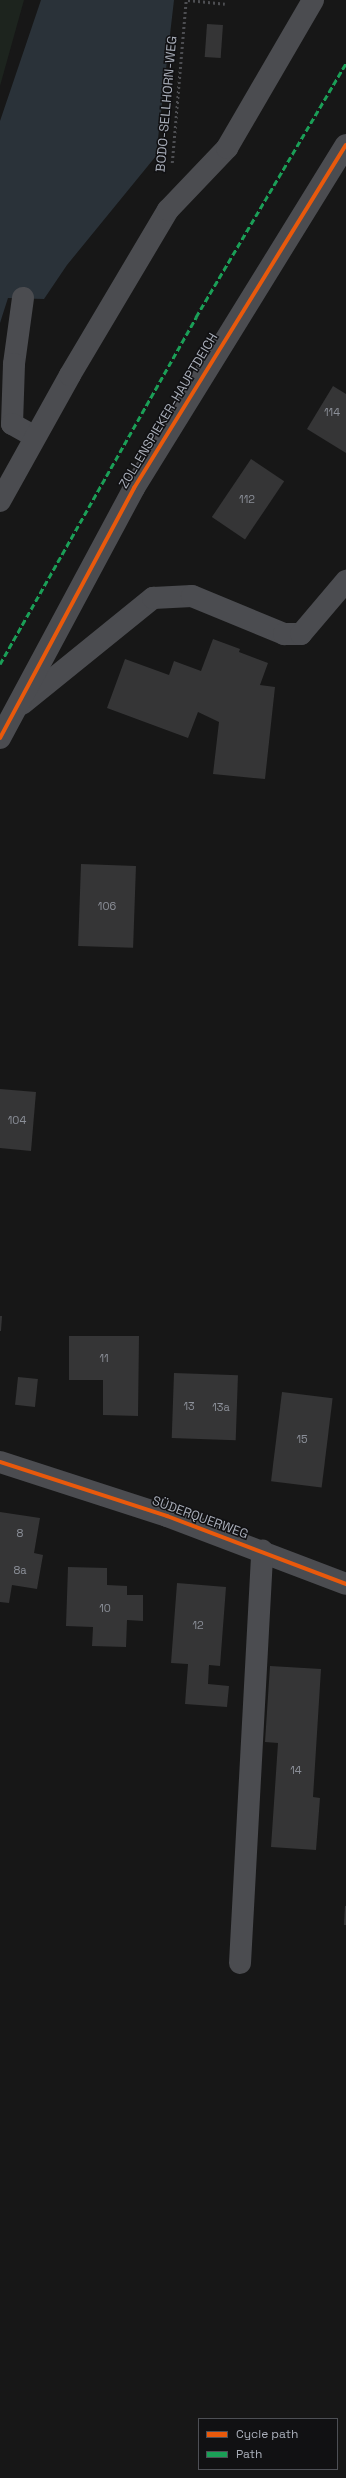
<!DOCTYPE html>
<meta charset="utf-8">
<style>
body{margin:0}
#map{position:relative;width:346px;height:2478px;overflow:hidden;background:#171717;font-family:"Space Grotesk",sans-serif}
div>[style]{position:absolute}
.green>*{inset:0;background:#1d241e}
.water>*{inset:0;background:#2a3239}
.building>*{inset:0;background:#353536;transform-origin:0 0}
.path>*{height:2.5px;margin-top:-1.25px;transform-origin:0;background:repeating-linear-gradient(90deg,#4d4e52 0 2px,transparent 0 5px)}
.minor>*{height:22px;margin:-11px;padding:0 11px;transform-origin:11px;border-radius:11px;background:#4b4c50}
.quiet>*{height:3px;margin-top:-1.5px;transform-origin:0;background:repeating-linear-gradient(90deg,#1a9f57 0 6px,transparent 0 9px)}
.cycleway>*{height:4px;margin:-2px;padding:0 2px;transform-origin:2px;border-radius:2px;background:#e8590c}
span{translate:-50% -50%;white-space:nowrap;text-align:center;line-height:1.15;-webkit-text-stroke:3px #111113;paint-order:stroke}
.number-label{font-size:11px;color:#8b8f98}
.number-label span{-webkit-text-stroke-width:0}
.street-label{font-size:13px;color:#a8adb8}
.legend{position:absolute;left:198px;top:2418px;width:140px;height:52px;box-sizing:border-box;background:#111113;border:1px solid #4d4f55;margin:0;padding:5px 7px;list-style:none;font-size:12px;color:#a8adb8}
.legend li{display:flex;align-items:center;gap:8px;height:20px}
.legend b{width:20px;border:1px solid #4d4f55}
</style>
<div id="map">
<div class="green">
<div style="clip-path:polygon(0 0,24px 0,0 86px)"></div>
</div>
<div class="water">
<div style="clip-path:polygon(41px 0,174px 0,156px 156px,67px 265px,44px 299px,8px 298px,0 323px,0 121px)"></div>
</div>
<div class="building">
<div style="left:207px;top:24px;width:16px;height:33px;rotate:4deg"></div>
<div style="clip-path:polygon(333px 386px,346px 394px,346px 453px,307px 429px)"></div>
<div style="left:251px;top:459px;width:40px;height:70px;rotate:34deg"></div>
<div style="clip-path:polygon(213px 639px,240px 649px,239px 652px,268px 663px,260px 685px,275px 687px,265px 779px,213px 774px,219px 722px,198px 712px,188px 738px,107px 708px,125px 659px,169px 675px,174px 661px,201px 671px)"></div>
<div style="left:81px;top:864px;width:55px;height:82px;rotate:2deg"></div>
<div style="clip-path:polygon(0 1089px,36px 1092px,31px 1151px,0 1148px)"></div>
<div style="clip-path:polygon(0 1316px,2px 1316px,1px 1331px,0 1331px)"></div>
<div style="clip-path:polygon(69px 1336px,139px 1336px,138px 1416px,103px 1415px,103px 1380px,69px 1380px)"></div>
<div style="left:174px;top:1373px;width:64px;height:65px;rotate:2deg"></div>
<div style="left:18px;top:1377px;width:20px;height:28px;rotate:6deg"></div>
<div style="left:282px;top:1392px;width:51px;height:90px;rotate:7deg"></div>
<div style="clip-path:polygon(0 1512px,40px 1518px,34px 1553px,43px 1555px,37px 1589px,12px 1585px,9px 1603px,0 1602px)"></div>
<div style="clip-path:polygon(68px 1567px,107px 1568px,107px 1585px,127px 1586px,127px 1595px,143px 1595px,143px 1621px,127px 1620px,126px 1647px,92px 1646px,93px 1627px,66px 1626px)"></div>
<div style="clip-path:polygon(177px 1583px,226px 1587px,220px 1666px,209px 1665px,208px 1684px,229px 1686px,227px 1707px,185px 1704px,188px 1664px,171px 1663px)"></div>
<div style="clip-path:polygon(270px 1666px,321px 1669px,313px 1797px,320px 1798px,316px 1850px,271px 1847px,278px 1743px,265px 1742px)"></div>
<div style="clip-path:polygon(345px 1906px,346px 1906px,346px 1925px,344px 1925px)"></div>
</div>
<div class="path">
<div style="left:188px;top:0;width:37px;rotate:6deg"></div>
<div style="left:172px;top:163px;width:164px;rotate:-85.1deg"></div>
</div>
<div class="minor">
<div style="left:23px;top:298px;width:67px;rotate:97.8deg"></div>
<div style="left:14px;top:364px;width:60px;rotate:91.9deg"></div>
<div style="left:12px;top:424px;width:26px;rotate:29deg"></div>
<div style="left:0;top:501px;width:144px;rotate:-60.9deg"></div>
<div style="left:70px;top:375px;width:192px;rotate:-59.3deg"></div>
<div style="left:168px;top:210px;width:86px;rotate:-46.4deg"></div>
<div style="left:227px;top:148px;width:171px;rotate:-59.8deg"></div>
<div style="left:22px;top:704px;width:169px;rotate:-39deg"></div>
<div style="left:153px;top:598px;width:39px;rotate:-3deg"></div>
<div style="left:192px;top:596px;width:100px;rotate:22.4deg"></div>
<div style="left:284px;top:634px;width:17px"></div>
<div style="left:301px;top:634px;width:70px;rotate:-49.7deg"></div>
<div style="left:0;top:738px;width:284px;rotate:-61.8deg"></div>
<div style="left:134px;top:488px;width:403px;rotate:-58.3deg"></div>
<div style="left:0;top:1462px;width:176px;rotate:17.9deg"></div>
<div style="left:167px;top:1516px;width:191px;rotate:20.8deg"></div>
<div style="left:240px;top:1963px;width:413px;rotate:-86.9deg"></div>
</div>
<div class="quiet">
<div style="left:0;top:664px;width:399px;rotate:-60.5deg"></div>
<div style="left:196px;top:317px;width:295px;rotate:-59.4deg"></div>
</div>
<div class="cycleway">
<div style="left:0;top:738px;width:284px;rotate:-61.8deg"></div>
<div style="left:134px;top:488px;width:403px;rotate:-58.3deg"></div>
<div style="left:0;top:1462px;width:176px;rotate:17.9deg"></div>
<div style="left:167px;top:1516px;width:191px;rotate:20.8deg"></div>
</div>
<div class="number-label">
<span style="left:332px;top:412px">114</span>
<span style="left:247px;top:499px">112</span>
<span style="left:107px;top:906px">106</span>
<span style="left:17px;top:1120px">104</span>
<span style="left:104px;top:1358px">11</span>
<span style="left:189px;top:1406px">13</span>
<span style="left:221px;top:1407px">13a</span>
<span style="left:302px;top:1439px">15</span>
<span style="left:20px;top:1533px">8</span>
<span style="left:20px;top:1570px">8a</span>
<span style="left:105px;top:1608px">10</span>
<span style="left:198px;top:1625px">12</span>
<span style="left:296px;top:1770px">14</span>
</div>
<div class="street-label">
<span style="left:167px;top:104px;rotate:-85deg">BODO-SELLHORN-WEG</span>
<span style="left:169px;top:411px;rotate:-59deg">ZOLLENSPIEKER-HAUPTDEICH</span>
<span style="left:200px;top:1518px;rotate:20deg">SÜDERQUERWEG</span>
</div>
<ul class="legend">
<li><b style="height:5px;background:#e8590c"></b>Cycle path</li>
<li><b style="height:5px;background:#1a9f57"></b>Path</li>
</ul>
</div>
